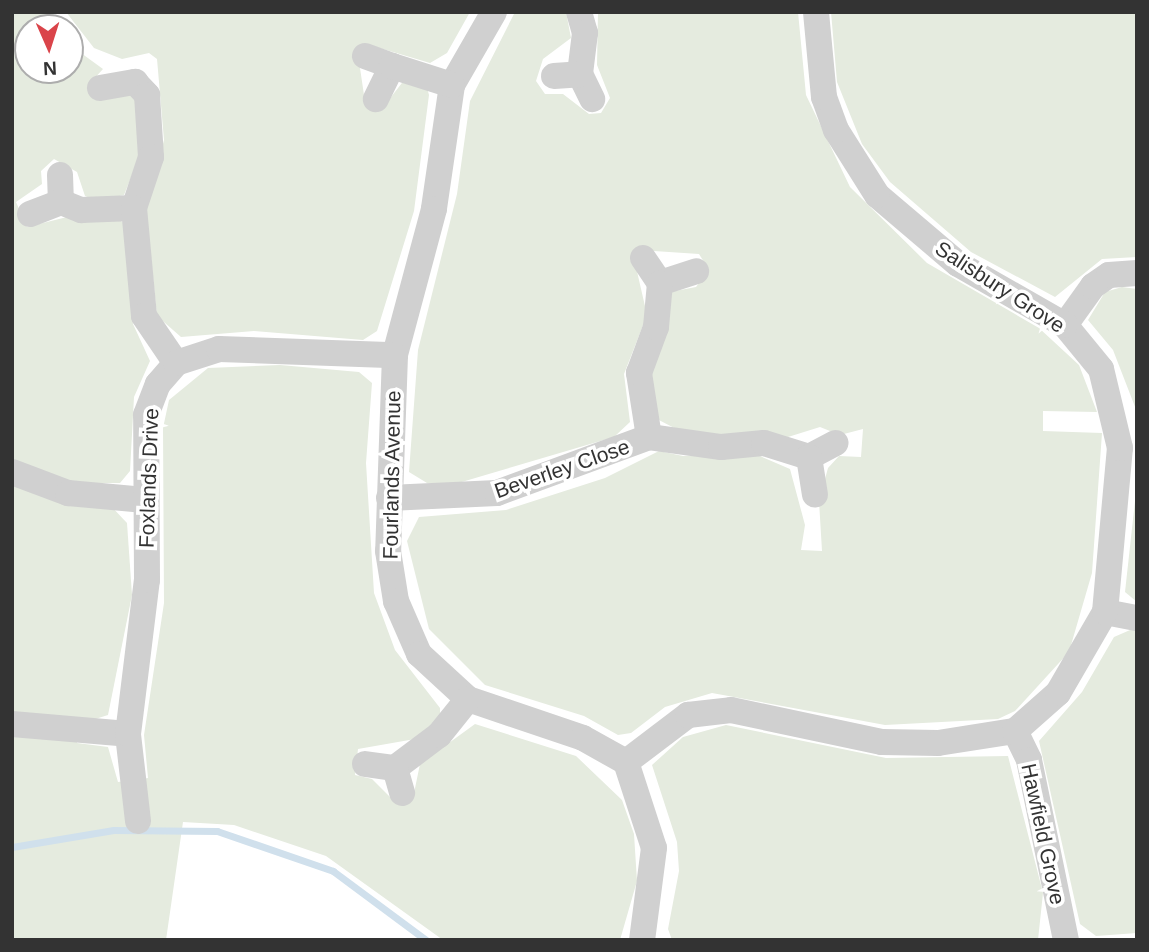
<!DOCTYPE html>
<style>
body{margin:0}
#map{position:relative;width:1149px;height:952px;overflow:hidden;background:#fff;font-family:Helvetica,sans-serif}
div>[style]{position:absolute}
.green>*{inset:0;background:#e5ebdf}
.stream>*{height:7px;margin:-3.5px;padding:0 3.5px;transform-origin:3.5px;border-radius:3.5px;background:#d0e0ec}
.minor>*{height:26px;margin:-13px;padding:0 13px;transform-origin:13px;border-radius:13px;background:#d0d0d0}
span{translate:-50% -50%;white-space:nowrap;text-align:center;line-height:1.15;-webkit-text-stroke:7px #fff;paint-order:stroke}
.street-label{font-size:21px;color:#333}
.frame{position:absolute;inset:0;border:14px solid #333;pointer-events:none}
.north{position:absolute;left:14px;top:14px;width:70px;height:70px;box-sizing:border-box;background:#fff;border:2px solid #adadad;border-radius:50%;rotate:177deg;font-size:19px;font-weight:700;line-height:28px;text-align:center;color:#333}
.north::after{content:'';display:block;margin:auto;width:24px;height:32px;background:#da444a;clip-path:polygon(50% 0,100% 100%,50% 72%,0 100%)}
</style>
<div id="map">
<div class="green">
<div style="clip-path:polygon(12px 12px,53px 12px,58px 28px,28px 28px,28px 70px,70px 70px,70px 45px,103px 69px,92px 81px,135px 96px,147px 137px,124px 195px,97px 201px,85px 196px,77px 172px,54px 159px,41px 171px,42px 184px,16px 202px,27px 227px,71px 216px,118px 219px,128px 226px,133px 324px,150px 361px,134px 397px,130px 471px,120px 483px,73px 483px,12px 463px)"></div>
<div style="clip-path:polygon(66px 12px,470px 12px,447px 53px,430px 63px,366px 44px,360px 68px,364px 95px,381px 110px,405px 79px,425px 80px,429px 95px,414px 211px,377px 331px,363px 340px,254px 331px,181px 337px,157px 316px,146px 208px,164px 140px,157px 59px,149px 53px,122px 59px,94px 48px)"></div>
<div style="clip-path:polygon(515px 12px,566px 12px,571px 38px,543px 59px,536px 81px,545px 94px,563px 94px,589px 114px,601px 113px,610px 98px,597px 65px,598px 12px,798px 12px,806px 95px,850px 187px,927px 263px,1039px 328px,1079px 365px,1097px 412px,1043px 411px,1043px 431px,1102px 433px,1092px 573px,1069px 652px,1015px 711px,998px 719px,885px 725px,712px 693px,665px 707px,631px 733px,618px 735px,584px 716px,485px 685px,429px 629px,407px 541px,419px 517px,506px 510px,605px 478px,659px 451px,683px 456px,753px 453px,790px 469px,805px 525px,801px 550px,822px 551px,819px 501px,828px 468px,839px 456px,861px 457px,863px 429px,840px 435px,820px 427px,788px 437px,715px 435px,680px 431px,657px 419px,649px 385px,670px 292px,696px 287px,709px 270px,699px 254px,654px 251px,636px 267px,647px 315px,624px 374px,630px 422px,614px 437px,455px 484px,427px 483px,409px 472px,418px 350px,457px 194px,470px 101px)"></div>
<div style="clip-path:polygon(831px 12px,1137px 12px,1137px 257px,1102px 259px,1055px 297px,971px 252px,890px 182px,862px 144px,837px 82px)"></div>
<div style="clip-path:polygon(1122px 287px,1137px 289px,1137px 412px,1113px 350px,1088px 320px,1105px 292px)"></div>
<div style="clip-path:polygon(280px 365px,359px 372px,372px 383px,366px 463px,374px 593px,395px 650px,440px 708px,440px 720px,415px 739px,358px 749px,355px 775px,372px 779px,393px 800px,414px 793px,420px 764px,475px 724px,576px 756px,622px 800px,634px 834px,637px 881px,620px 940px,443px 940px,326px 856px,234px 825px,183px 822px,166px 940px,12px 940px,12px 731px,77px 736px,77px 743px,108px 747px,118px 782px,148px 778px,144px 735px,164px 603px,163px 428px,169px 400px,208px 368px)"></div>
<div style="clip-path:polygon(12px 480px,110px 505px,127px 523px,132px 595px,108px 715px,89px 721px,12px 713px)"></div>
<div style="clip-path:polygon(1137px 483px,1137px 602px,1125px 592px)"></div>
<div style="clip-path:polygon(1137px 627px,1137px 933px,1096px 936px,1080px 924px,1039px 741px,1082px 692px,1114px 637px)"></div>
<div style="clip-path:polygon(726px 725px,886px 758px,1008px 756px,1043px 893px,1038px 940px,672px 940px,668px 929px,679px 871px,677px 842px,652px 765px,683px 737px)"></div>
</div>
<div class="stream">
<div style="left:12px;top:847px;width:103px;rotate:-9.5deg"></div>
<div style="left:114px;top:830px;width:103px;rotate:0.6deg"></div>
<div style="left:217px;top:831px;width:123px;rotate:19deg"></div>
<div style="left:333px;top:871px;width:116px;rotate:36.6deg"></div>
</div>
<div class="minor">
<div style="left:494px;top:12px;width:84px;rotate:119.9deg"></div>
<div style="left:452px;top:85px;width:125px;rotate:98.3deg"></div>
<div style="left:434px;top:209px;width:151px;rotate:105deg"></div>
<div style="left:395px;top:355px;width:196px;rotate:92deg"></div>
<div style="left:388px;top:551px;width:51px;rotate:80.9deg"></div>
<div style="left:396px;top:601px;width:58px;rotate:66.5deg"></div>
<div style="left:419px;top:654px;width:67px;rotate:42.6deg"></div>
<div style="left:468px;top:699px;width:121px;rotate:18.7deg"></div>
<div style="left:583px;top:738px;width:49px;rotate:29.2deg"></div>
<div style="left:626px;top:762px;width:90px;rotate:72deg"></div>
<div style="left:654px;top:848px;width:93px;rotate:97.4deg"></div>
<div style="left:579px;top:12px;width:22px;rotate:74deg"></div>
<div style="left:585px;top:33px;width:41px;rotate:97deg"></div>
<div style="left:580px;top:74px;width:28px;rotate:64deg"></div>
<div style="left:365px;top:56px;width:29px;rotate:20deg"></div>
<div style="left:392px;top:66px;width:37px;rotate:116deg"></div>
<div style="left:392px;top:66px;width:63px;rotate:17.6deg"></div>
<div style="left:554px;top:76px;width:26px;rotate:-4deg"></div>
<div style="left:100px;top:88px;width:36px;rotate:-10deg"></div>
<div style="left:135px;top:82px;width:18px;rotate:47deg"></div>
<div style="left:147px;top:95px;width:62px;rotate:86.3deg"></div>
<div style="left:151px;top:157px;width:54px;rotate:108.4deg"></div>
<div style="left:60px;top:175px;width:27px;rotate:88deg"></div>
<div style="left:61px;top:202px;width:22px;rotate:22deg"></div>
<div style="left:81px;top:210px;width:53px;rotate:-2.2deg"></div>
<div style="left:134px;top:208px;width:108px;rotate:84.7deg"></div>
<div style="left:144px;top:316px;width:57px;rotate:55.8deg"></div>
<div style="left:30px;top:214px;width:33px;rotate:-21deg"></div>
<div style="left:643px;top:258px;width:30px;rotate:56deg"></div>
<div style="left:660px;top:283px;width:38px;rotate:-18deg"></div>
<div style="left:1065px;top:325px;width:48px;rotate:-54.3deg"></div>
<div style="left:1093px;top:286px;width:19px;rotate:-35deg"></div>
<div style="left:1109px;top:275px;width:28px;rotate:-4deg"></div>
<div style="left:649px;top:437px;width:73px;rotate:7.9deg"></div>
<div style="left:721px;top:447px;width:43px;rotate:-5.3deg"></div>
<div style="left:764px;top:443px;width:47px;rotate:17.3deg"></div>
<div style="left:809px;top:457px;width:30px;rotate:-28deg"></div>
<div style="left:809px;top:457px;width:38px;rotate:81deg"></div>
<div style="left:12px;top:472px;width:60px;rotate:20.6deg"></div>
<div style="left:68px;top:493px;width:77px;rotate:5.2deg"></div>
<div style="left:389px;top:498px;width:108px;rotate:-2.7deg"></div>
<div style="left:497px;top:493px;width:162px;rotate:-20.2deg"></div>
<div style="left:649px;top:437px;width:65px;rotate:-98.9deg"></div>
<div style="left:639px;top:373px;width:49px;rotate:-69.7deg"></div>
<div style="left:656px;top:327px;width:44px;rotate:-84.8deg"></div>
<div style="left:1105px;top:612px;width:33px;rotate:11deg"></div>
<div style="left:12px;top:724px;width:116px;rotate:4.9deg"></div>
<div style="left:1015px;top:731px;width:32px;rotate:64deg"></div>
<div style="left:1029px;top:760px;width:184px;rotate:78.4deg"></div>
<div style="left:626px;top:762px;width:78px;rotate:-37.2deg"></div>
<div style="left:688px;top:715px;width:43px;rotate:-6.6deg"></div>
<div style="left:731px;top:710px;width:154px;rotate:12deg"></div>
<div style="left:882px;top:742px;width:56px;rotate:1deg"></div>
<div style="left:938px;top:743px;width:78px;rotate:-8.9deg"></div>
<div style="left:1015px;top:731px;width:57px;rotate:-41.5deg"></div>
<div style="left:1058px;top:693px;width:94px;rotate:-59.9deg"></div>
<div style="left:1105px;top:612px;width:165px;rotate:-84.8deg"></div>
<div style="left:1120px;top:448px;width:81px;rotate:-103.5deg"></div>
<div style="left:1101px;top:369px;width:57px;rotate:-129.3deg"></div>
<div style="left:1065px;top:325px;width:123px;rotate:-150.3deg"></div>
<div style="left:958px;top:264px;width:106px;rotate:-139.6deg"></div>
<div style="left:877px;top:195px;width:77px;rotate:-122.2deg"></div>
<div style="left:836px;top:130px;width:35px;rotate:-110deg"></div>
<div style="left:824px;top:97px;width:85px;rotate:-95.4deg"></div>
<div style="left:365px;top:764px;width:30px;rotate:8deg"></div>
<div style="left:395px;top:768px;width:55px;rotate:-36.9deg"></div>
<div style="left:439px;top:735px;width:46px;rotate:-51.1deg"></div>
<div style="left:395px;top:768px;width:26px;rotate:74deg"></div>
<div style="left:138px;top:821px;width:88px;rotate:-96.6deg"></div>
<div style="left:128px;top:734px;width:155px;rotate:-83deg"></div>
<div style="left:147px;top:580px;width:165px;rotate:-90.3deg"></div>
<div style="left:146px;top:415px;width:33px;rotate:-69deg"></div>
<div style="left:158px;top:384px;width:28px;rotate:-49deg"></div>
<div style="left:176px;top:363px;width:45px;rotate:-18deg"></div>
<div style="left:219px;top:349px;width:176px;rotate:2deg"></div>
</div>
<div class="street-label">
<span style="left:1000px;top:287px;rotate:33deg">Salisbury Grove</span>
<span style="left:562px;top:469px;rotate:-19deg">Beverley Close</span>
<span style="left:392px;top:475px;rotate:-89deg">Fourlands Avenue</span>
<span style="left:149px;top:478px;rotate:-88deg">Foxlands Drive</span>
<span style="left:1043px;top:834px;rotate:78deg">Hawfield Grove</span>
</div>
<div class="frame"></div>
<div class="north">N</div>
</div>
